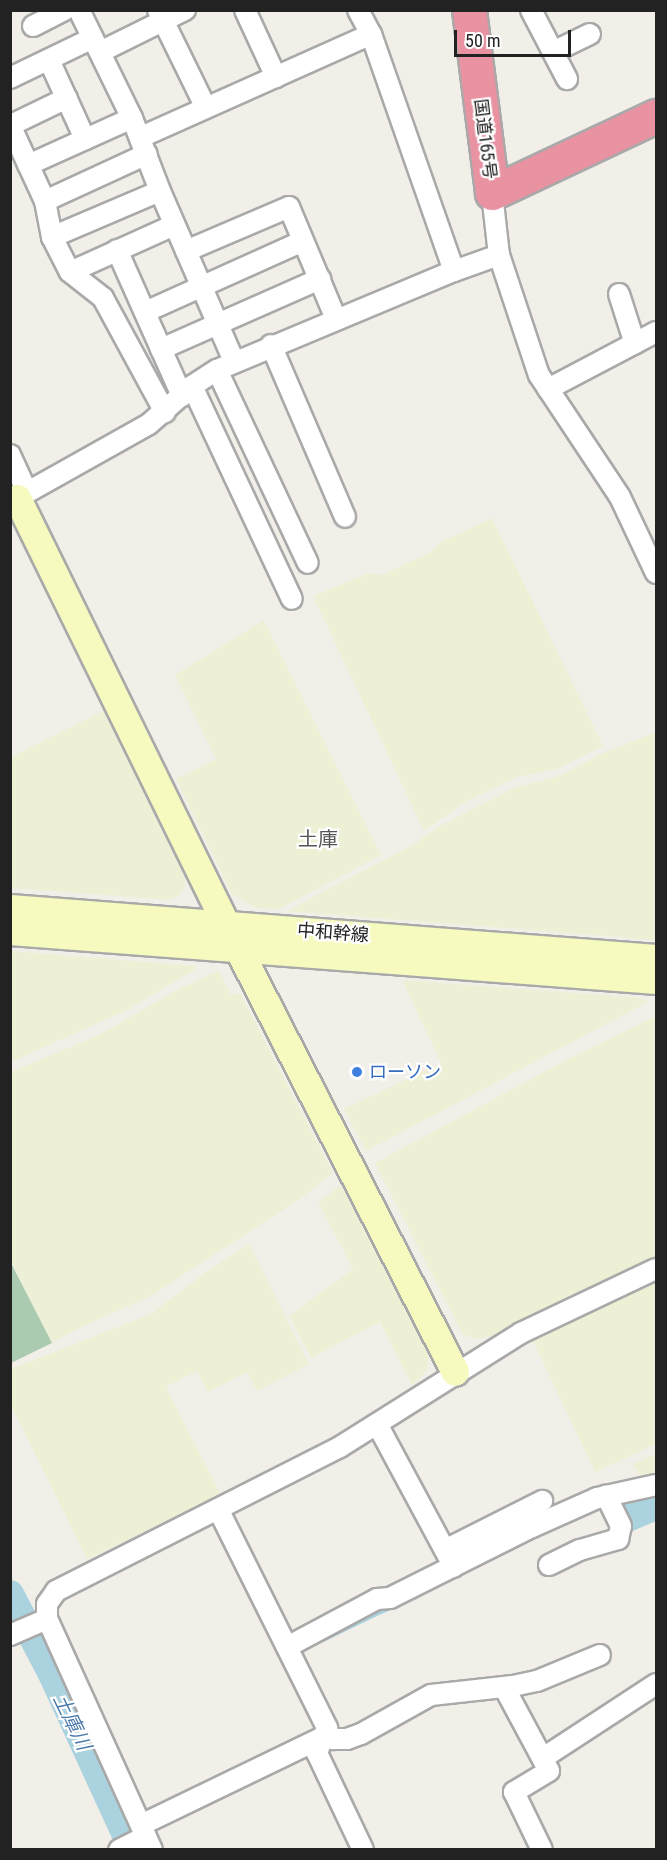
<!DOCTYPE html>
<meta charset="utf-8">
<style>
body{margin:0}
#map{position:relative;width:667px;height:1860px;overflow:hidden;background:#f2efe9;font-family:"Roboto Condensed","Noto Sans JP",sans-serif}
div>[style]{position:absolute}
.farmland>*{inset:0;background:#eef0d5}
.cemetery>*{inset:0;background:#aacbaf}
.water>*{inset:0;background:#aad3df}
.river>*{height:28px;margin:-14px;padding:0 14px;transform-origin:14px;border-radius:14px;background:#aad3df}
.roads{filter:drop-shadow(2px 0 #a9a9a9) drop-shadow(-2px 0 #a9a9a9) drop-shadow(0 2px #a9a9a9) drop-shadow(0 -2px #a9a9a9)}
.street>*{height:20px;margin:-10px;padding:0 10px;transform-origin:10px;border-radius:10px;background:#fff}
.secondary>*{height:27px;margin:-13.5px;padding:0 13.5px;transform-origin:13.5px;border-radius:13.5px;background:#f7fabf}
.highway>*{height:33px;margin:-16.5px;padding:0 16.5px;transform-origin:16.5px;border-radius:16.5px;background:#e892a2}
.dots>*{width:16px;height:16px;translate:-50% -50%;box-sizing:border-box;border:3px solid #fff;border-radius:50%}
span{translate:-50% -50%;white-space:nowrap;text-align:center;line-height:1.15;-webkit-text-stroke:4.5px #fff;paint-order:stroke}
.street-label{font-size:18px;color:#222}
.shop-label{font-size:18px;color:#366cbe}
.left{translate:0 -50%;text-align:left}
.neighbourhood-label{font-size:20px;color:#555}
.water-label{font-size:20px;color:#4a7aab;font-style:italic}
.frame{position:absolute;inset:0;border:12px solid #222;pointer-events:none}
.scale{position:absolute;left:454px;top:30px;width:117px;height:27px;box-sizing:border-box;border:3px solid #222;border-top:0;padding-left:8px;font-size:18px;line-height:21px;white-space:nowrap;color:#222;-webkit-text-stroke:4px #fff;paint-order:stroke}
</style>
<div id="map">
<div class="farmland">
<div style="clip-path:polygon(492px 518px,603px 746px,557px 769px,517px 777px,465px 802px,424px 831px,313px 596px,369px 573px,381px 575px,431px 552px,441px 542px)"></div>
<div style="clip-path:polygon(264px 620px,381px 855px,279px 909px,256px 908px,232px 894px,176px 779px,216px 759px,175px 675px)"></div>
<div style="clip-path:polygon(103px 711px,184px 875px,185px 887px,178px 897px,170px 900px,11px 888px,11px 757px)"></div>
<div style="clip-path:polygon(656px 732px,656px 940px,287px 911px,414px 844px,440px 826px,514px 788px,559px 776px,601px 754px)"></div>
<div style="clip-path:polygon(10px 951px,196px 966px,196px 969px,127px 1010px,11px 1062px)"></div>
<div style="clip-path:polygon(219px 970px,231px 995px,240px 993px,333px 1173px,300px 1199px,149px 1297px,81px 1327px,52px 1343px,11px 1261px,11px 1072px,99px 1035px,175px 991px)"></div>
<div style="clip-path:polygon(402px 980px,642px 998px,648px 1002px,366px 1151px,344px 1109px,441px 1063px)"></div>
<div style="clip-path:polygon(656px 1016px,656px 1256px,492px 1336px,476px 1339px,463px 1335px,375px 1163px,570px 1058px)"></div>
<div style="clip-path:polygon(341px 1185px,429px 1356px,426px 1371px,412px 1386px,380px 1322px,311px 1358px,289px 1316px,353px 1269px,318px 1202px)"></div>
<div style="clip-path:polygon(249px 1244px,309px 1364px,257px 1391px,247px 1372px,208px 1392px,197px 1371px,166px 1387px,221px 1495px,87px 1559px,11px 1405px,11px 1369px,151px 1314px,206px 1272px)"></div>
<div style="clip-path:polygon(656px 1279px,656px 1444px,595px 1472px,532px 1339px)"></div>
<div style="clip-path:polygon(656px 1454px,656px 1478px,643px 1481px,633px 1464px)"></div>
</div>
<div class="cemetery">
<div style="clip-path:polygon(10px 1261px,52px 1343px,11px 1363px,10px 1363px)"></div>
</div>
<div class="water">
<div style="clip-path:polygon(656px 1491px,656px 1521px,628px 1533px,616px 1501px)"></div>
<div style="clip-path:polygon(416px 1591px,419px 1598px,377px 1616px,305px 1651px,302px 1657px,295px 1651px,302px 1643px)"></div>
</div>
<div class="river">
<div style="left:10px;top:1594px;width:88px;rotate:62.3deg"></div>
<div style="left:51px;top:1672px;width:196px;rotate:65.3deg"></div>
</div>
<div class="roads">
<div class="street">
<div style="left:79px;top:10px;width:120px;rotate:63.9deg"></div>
<div style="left:132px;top:118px;width:78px;rotate:69deg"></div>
<div style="left:160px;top:191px;width:185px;rotate:66.5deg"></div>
<div style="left:158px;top:10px;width:109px;rotate:63.9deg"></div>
<div style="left:245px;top:10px;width:74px;rotate:65.2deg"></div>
<div style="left:358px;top:10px;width:27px;rotate:62deg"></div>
<div style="left:371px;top:34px;width:251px;rotate:70.7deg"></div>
<div style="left:531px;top:10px;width:78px;rotate:62.4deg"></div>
<div style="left:33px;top:26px;width:35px;rotate:-27deg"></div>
<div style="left:100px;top:52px;width:95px;rotate:-26.3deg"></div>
<div style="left:553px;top:52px;width:41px;rotate:-25.9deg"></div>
<div style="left:49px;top:60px;width:87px;rotate:65.5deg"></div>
<div style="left:10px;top:78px;width:92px;rotate:-25.7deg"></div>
<div style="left:10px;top:125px;width:84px;rotate:65.3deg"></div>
<div style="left:45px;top:201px;width:37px;rotate:79deg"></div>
<div style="left:52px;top:237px;width:39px;rotate:63deg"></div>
<div style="left:70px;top:272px;width:42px;rotate:38.2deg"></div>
<div style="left:103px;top:298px;width:130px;rotate:61.5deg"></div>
<div style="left:11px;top:125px;width:62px;rotate:-25.7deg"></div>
<div style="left:141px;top:137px;width:252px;rotate:-24.1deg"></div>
<div style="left:28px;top:165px;width:114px;rotate:-24.3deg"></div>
<div style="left:492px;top:193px;width:62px;rotate:83.6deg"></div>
<div style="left:499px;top:255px;width:126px;rotate:71.6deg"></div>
<div style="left:539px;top:375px;width:146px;rotate:56.4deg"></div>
<div style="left:620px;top:497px;width:84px;rotate:64.7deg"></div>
<div style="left:45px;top:201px;width:112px;rotate:-24.7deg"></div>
<div style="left:52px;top:237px;width:117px;rotate:-23.1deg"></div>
<div style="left:117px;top:250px;width:160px;rotate:66deg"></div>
<div style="left:186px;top:251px;width:112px;rotate:-23.1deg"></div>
<div style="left:289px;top:207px;width:121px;rotate:67.2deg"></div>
<div style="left:70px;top:272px;width:114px;rotate:-24.3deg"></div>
<div style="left:619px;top:294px;width:52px;rotate:72.3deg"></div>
<div style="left:145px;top:312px;width:173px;rotate:-24.2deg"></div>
<div style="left:271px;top:345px;width:187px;rotate:66.7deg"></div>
<div style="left:161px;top:349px;width:174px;rotate:-23.8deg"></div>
<div style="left:217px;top:370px;width:213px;rotate:64.8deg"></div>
<div style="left:192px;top:386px;width:235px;rotate:64.9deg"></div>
<div style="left:548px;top:389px;width:122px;rotate:-27.8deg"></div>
<div style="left:10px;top:455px;width:41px;rotate:65.3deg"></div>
<div style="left:10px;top:502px;width:159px;rotate:-29.3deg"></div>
<div style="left:149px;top:424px;width:57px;rotate:-41.5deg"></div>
<div style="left:192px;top:386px;width:30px;rotate:-33deg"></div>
<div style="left:217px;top:370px;width:257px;rotate:-22.7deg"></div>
<div style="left:454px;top:271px;width:48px;rotate:-19.6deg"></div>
<div style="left:377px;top:1424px;width:162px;rotate:61.7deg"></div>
<div style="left:218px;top:1509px;width:245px;rotate:63.5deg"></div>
<div style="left:327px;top:1728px;width:27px;rotate:112deg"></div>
<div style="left:317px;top:1753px;width:107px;rotate:64.6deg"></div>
<div style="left:445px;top:1550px;width:109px;rotate:-26.8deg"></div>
<div style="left:549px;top:1565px;width:34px;rotate:-26deg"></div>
<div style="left:580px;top:1550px;width:40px;rotate:-16deg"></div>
<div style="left:618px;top:1539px;width:13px;rotate:-77deg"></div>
<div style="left:621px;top:1526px;width:34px;rotate:-116deg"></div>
<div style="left:10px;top:1635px;width:40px;rotate:-23.4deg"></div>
<div style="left:287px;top:1647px;width:102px;rotate:-28.1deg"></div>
<div style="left:377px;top:1599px;width:13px;rotate:-4deg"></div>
<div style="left:390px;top:1598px;width:159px;rotate:-26.6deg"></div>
<div style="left:532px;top:1527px;width:71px;rotate:-24deg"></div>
<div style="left:597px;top:1498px;width:60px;rotate:-12.4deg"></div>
<div style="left:504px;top:1687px;width:95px;rotate:61.8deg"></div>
<div style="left:549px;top:1771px;width:41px;rotate:149deg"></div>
<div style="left:514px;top:1792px;width:64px;rotate:64.2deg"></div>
<div style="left:543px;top:1758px;width:135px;rotate:-33.2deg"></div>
<div style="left:141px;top:1825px;width:204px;rotate:-25.8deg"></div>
<div style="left:325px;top:1736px;width:9px;rotate:21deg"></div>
<div style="left:333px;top:1739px;width:14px"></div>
<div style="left:347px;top:1739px;width:15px;rotate:-20deg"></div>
<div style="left:361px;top:1734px;width:80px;rotate:-29.1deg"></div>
<div style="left:431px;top:1695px;width:82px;rotate:-6.3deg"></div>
<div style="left:513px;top:1686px;width:25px;rotate:-12deg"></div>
<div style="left:537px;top:1681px;width:68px;rotate:-22.4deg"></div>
<div style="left:119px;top:1850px;width:30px;rotate:-27deg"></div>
<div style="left:152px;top:1850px;width:254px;rotate:-114.4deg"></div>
<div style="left:47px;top:1619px;width:15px;rotate:-90deg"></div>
<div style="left:47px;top:1604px;width:16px;rotate:-55deg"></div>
<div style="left:56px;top:1591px;width:318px;rotate:-26.9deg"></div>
<div style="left:340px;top:1447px;width:214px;rotate:-32.2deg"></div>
<div style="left:521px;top:1333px;width:149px;rotate:-25.4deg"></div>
</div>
<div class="secondary">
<div style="left:17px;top:498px;width:475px;rotate:63.9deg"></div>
<div style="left:226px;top:925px;width:502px;rotate:62.87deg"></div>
<div style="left:10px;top:908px;width:648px;rotate:4.43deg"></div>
<div style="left:10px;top:931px;width:648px;rotate:4.34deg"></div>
</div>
<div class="highway">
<div style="left:469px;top:10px;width:184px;rotate:82.8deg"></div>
<div style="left:492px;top:193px;width:181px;rotate:-25.2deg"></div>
</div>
</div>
<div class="dots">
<div style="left:357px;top:1072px;background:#3f7fe0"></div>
</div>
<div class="street-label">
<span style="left:485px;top:139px;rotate:83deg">国道165号</span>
<span style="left:333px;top:933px;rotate:4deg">中和幹線</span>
</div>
<div class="shop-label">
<span class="left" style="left:369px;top:1072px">ローソン</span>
</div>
<div class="neighbourhood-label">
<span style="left:318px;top:839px">土庫</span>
</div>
<div class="water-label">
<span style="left:72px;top:1722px;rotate:64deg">土庫川</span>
</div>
<div class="frame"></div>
<div class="scale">50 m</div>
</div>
